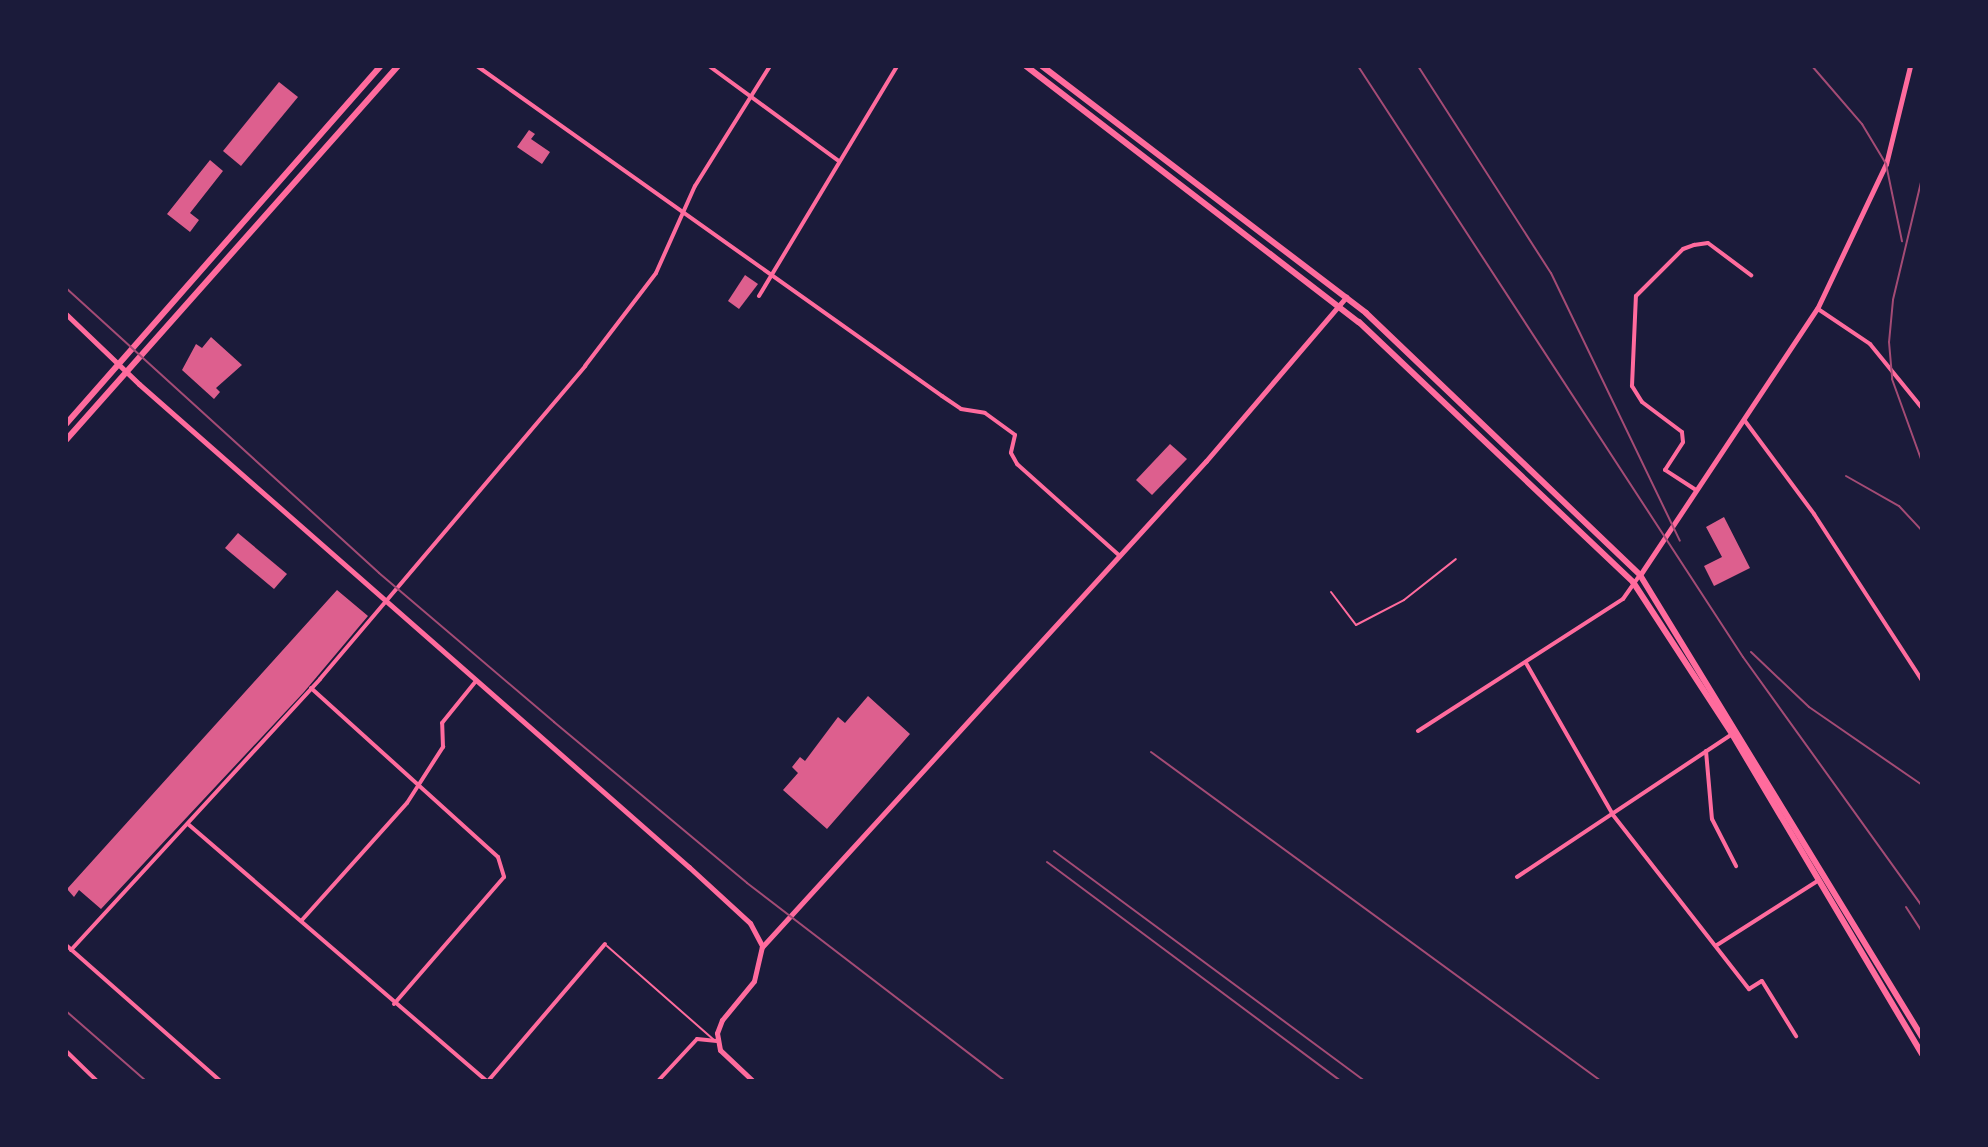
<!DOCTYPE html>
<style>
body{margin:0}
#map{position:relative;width:1988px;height:1147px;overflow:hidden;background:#1b1b3a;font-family:"Roboto Condensed",sans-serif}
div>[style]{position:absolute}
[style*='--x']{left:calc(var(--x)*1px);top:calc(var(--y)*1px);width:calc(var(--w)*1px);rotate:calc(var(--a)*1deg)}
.building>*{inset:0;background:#dd5f8e}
.service>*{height:2px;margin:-1px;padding:0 1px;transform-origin:1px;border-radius:1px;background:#ff6b9d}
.minor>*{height:4px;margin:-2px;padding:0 2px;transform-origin:2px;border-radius:2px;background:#ff6b9d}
.tertiary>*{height:5px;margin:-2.5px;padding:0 2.5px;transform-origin:2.5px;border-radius:2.5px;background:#ff6b9d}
.primary>*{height:6px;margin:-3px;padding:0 3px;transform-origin:3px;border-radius:3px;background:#ff6b9d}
.trunk>*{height:6px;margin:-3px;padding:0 3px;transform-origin:3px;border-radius:3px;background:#ff6b9d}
.rail>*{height:2px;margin:-1px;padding:0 1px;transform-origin:1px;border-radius:1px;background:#a44b75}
span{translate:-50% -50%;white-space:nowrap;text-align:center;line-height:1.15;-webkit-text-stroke:6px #1b1b3a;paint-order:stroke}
.frame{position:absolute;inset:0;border:68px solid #1b1b3a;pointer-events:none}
</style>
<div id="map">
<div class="building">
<div style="clip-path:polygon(279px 82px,298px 97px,241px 166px,223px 151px)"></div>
<div style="clip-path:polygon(529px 130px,535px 134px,531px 139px,550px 152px,542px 164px,517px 147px)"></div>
<div style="clip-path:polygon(210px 160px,223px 171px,190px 213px,199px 220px,190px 232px,167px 214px)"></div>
<div style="clip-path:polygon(745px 275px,758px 284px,739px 309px,728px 301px)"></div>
<div style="clip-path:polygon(211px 337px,242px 365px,216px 388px,220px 392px,214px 399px,182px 370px,196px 344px,202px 348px)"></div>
<div style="clip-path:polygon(1170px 444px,1187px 459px,1152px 495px,1136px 480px)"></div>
<div style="clip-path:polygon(1724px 517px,1750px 568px,1714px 586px,1704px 566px,1722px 557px,1706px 527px)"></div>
<div style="clip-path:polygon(238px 533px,287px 574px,274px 589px,225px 548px)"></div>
<div style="clip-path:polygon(337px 590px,368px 616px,304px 692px,101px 909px,79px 890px,74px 897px,67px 889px)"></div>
<div style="clip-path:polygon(868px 696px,910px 734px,827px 829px,783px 790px,798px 773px,792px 767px,800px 757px,805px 761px,838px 717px,845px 723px)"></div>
</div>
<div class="service">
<div style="--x:1331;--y:592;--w:41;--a:52.9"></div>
<div style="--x:1356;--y:625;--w:54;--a:-27.5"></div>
<div style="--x:1404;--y:600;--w:66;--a:-38.3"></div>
<div style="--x:607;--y:946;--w:141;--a:41.3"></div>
</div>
<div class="minor">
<div style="--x:477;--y:66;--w:570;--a:35.36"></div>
<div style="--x:942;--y:396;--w:23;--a:34"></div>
<div style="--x:961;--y:409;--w:24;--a:9"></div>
<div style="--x:985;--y:413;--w:37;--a:36"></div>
<div style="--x:1015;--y:435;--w:18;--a:103"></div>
<div style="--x:1011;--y:453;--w:13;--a:61"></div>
<div style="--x:1017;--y:464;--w:138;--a:41.8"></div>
<div style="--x:709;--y:66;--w:161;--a:36.2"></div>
<div style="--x:759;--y:296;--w:268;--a:-59"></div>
<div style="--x:1818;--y:309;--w:63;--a:33.9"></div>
<div style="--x:1870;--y:344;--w:82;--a:50.9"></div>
<div style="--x:1745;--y:421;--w:116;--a:53.4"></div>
<div style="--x:1814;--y:514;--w:198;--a:57"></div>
<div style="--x:1696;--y:490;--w:37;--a:-147"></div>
<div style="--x:1665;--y:470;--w:33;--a:-57"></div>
<div style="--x:1683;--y:442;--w:10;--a:-96"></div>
<div style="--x:1682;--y:432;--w:50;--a:-143.1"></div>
<div style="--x:1642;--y:402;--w:19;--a:-122"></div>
<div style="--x:1632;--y:386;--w:90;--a:-87.5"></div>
<div style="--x:1636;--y:296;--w:66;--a:-45"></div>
<div style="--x:1683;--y:249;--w:12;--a:-20"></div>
<div style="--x:1694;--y:245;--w:14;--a:-8"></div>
<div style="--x:1708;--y:243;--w:54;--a:36.7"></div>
<div style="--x:1526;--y:663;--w:175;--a:60.2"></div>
<div style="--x:1613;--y:815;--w:221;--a:52"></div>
<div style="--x:1749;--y:989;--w:15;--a:-32"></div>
<div style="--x:1762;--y:981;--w:65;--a:58.3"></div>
<div style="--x:311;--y:688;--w:252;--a:42.1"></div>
<div style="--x:498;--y:857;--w:21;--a:73"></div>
<div style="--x:504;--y:877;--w:168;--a:130.9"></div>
<div style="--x:1418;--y:731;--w:244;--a:-32.8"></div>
<div style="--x:1623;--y:599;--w:29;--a:-55"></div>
<div style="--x:1706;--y:751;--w:68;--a:85"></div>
<div style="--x:1712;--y:819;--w:53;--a:62.9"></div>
<div style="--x:188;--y:824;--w:394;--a:40.7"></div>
<div style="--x:1517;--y:877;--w:258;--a:-33.6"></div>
<div style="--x:302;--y:920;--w:157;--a:-48.1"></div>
<div style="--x:407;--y:803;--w:67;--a:-57.3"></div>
<div style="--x:443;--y:747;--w:24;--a:-92"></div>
<div style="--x:442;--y:723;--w:54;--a:-51"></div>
<div style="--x:66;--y:945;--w:205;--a:41.4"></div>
<div style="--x:1717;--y:945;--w:121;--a:-32.5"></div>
<div style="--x:71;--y:950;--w:368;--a:-47.4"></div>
<div style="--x:320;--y:679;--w:410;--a:-49.7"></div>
<div style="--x:585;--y:366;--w:117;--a:-52.6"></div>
<div style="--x:656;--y:273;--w:95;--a:-65.9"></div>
<div style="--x:695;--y:186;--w:142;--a:-58"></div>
<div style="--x:66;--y:1051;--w:43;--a:44.1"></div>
<div style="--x:488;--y:1081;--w:180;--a:-49.5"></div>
<div style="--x:658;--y:1081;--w:57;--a:-47.1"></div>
<div style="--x:697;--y:1039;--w:20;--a:6"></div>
</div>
<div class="tertiary">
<div style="--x:66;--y:314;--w:101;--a:43.8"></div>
<div style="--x:139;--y:384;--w:732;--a:41.29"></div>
<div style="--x:689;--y:867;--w:83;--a:42.6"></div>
<div style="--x:750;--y:923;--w:26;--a:62"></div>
<div style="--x:1640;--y:575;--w:320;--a:-56.4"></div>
<div style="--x:1817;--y:309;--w:161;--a:-64.6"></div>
<div style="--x:1886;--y:164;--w:101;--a:-76.2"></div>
<div style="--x:753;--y:1081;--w:45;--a:-136.8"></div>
<div style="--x:720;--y:1050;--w:17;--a:-100"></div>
<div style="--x:717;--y:1033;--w:14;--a:-69"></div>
<div style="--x:722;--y:1020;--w:50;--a:-50.6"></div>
<div style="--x:754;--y:981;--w:35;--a:-77"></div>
<div style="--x:762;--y:947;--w:658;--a:-47.59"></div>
<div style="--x:1206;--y:461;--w:216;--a:-49.5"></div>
</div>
<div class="primary">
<div style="--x:1026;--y:66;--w:420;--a:37.6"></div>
<div style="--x:1359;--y:322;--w:378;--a:43.5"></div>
<div style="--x:1633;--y:582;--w:181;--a:56.9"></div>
<div style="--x:1732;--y:734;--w:372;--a:59.3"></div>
<div style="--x:1042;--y:66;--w:407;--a:37.3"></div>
<div style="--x:1366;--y:313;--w:379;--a:43.7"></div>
<div style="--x:1640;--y:575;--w:541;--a:58.6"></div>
</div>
<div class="trunk">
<div style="--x:66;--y:424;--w:477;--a:-48.7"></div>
<div style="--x:66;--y:440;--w:500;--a:-48.4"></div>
</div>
<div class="rail">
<div style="--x:1358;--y:66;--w:705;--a:56.92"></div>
<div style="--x:1743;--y:657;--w:307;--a:54.3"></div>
<div style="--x:1418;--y:66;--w:246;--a:57.3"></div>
<div style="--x:1551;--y:273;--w:297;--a:64.3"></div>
<div style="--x:1812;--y:66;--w:77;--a:49.2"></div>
<div style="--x:1862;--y:124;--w:47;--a:59"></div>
<div style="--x:1886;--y:164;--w:79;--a:78.3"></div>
<div style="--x:1922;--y:178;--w:125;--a:103.4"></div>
<div style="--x:1893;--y:300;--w:42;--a:95.4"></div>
<div style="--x:1889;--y:342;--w:37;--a:85"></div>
<div style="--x:1892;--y:379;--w:88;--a:70.1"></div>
<div style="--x:66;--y:288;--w:423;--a:42.3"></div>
<div style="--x:379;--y:573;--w:230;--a:40.4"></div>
<div style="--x:554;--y:722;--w:251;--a:39.8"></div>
<div style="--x:747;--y:883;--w:325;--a:37.5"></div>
<div style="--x:1846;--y:476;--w:61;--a:29.5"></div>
<div style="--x:1899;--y:506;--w:34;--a:47"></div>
<div style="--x:1751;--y:652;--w:80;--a:43.5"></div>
<div style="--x:1809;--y:707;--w:137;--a:34.6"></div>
<div style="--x:1151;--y:752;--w:557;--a:36.17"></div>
<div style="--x:1054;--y:851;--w:387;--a:36.5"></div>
<div style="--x:1047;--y:862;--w:367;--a:36.7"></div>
<div style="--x:1906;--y:907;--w:30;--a:57"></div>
<div style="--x:66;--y:1011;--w:106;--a:41.2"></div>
</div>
<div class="frame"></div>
</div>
